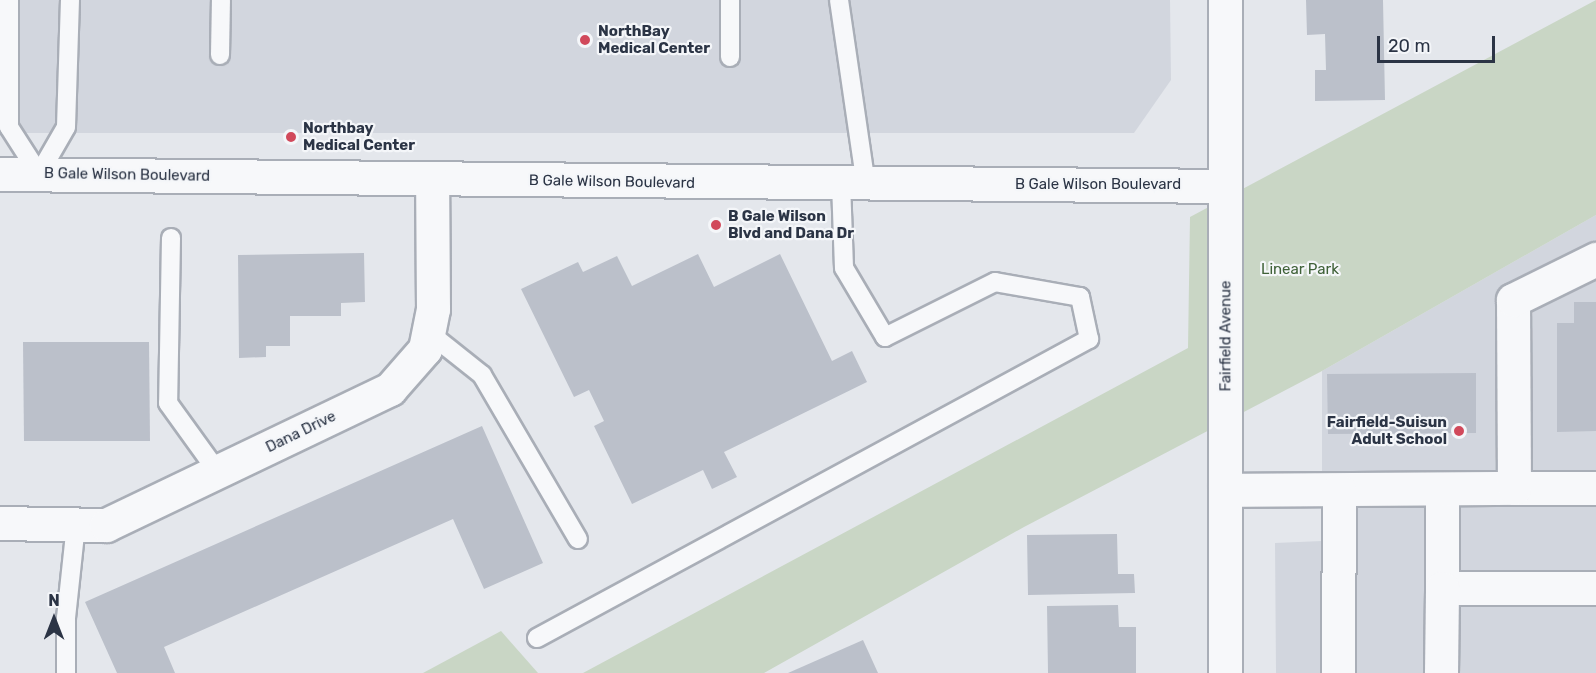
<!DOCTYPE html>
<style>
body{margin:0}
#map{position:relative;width:1596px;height:673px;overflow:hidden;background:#e4e7ec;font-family:Rubik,sans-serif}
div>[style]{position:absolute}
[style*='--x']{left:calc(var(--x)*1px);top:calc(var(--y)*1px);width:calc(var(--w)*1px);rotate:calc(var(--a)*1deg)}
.built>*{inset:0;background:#d2d6de}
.green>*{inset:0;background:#c9d6c5}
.building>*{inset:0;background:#bbc0ca}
.roads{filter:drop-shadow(2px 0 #a9aeb7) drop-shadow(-2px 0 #a9aeb7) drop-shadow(0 2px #a9aeb7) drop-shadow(0 -2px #a9aeb7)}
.service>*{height:18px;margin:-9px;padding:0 9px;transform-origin:9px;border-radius:9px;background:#f7f8fa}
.minor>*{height:33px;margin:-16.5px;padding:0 16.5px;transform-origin:16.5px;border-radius:16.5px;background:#f7f8fa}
.dots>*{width:16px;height:16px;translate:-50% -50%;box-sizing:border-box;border:3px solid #f4f6f9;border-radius:50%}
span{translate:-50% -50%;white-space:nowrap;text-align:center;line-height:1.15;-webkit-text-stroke:4.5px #f4f6f9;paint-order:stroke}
.poi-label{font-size:15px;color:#2b3445;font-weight:700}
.left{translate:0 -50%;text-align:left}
.right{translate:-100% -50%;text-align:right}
.street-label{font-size:15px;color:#2b3445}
.park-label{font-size:15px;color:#3f6138}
.north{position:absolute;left:24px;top:589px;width:60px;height:60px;-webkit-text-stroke:4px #f4f6f9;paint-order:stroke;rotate:0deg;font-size:16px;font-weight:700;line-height:24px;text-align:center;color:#2b3445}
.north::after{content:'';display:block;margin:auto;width:21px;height:27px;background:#2b3445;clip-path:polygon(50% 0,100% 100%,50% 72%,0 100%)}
.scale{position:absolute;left:1377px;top:36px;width:118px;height:27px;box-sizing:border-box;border:3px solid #2b3445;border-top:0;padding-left:8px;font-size:18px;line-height:21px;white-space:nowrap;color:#2b3445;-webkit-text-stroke:4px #f4f6f9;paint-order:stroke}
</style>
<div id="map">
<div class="built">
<div style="clip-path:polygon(0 0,1170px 0,1171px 80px,1134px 133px,0 133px)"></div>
<div style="clip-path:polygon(1596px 215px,1596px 673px,1276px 673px,1275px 543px,1322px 541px,1322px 371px)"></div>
</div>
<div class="green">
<div style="clip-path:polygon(1596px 0,1596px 215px,1322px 371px,1024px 527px,764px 673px,583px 673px,1188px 348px,1190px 217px)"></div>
<div style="clip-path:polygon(501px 631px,538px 673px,423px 673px)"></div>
</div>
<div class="building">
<div style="clip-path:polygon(1306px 0,1383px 0,1385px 100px,1315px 101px,1315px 70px,1326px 70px,1325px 34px,1307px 35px)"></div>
<div style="clip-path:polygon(364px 253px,365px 302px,341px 303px,341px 316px,290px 316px,290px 346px,266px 346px,266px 357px,239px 358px,238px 255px)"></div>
<div style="clip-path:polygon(698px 254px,714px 287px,780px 254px,832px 361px,852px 351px,867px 382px,724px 452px,737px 477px,712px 489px,703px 470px,632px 504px,594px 426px,604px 421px,589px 390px,574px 397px,521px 289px,578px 262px,583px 272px,617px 256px,632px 286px)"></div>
<div style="clip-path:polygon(1574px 302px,1596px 302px,1596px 431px,1557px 432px,1557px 323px,1574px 323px)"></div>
<div style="clip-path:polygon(23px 342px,149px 342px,150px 441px,24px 441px)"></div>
<div style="clip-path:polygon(1476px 373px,1476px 433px,1328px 434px,1327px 374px)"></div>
<div style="clip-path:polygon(482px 426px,543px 563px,484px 589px,453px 519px,164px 647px,175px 673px,117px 673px,85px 602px)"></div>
<div style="clip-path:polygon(1117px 534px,1118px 574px,1134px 574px,1135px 593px,1028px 595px,1027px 535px)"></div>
<div style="clip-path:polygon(1118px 605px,1119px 627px,1136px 627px,1136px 673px,1048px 673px,1047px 606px)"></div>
<div style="clip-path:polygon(863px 640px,878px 673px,788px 673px)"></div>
</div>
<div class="roads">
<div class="service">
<div style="--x:9;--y:0;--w:127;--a:90"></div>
<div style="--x:9;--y:127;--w:56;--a:57.4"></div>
<div style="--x:39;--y:174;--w:54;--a:-60.1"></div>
<div style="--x:66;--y:127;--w:127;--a:-88.2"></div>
<div style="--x:839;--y:0;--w:186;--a:81.7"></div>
<div style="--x:220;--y:55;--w:55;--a:-89"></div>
<div style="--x:730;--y:57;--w:57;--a:-90"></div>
<div style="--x:171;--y:238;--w:165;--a:91"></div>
<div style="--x:168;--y:403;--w:84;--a:54.2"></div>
<div style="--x:428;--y:332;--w:69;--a:38.5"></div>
<div style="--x:482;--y:375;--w:190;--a:59.7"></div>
<div style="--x:537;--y:638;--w:628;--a:-28.44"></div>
<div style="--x:1089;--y:339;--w:43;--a:-102.1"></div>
<div style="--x:1080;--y:297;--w:86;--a:-170"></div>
<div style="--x:995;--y:282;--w:123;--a:153.4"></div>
<div style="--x:885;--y:337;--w:80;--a:-120.7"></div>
<div style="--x:844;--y:268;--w:84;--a:-92"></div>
<div style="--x:66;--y:673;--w:55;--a:-90"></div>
<div style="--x:66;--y:618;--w:94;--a:-83.9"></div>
</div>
<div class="minor">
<div style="--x:0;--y:174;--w:1225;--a:0.56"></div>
<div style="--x:1514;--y:488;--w:82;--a:0"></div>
<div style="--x:1442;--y:489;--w:99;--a:90"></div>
<div style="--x:1442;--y:588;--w:154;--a:0"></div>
<div style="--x:1225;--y:490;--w:289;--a:-0.4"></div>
<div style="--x:1514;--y:488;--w:188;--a:-90.3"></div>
<div style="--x:1513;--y:300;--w:93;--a:-26.3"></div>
<div style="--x:0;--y:523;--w:106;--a:1.1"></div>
<div style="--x:106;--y:525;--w:315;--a:-25.6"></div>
<div style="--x:390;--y:389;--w:53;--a:-48.8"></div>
<div style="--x:425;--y:349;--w:41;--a:-78.7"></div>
<div style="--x:433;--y:309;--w:129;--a:-90.4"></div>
<div style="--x:1225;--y:673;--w:673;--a:-90"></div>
<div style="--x:1338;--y:673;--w:183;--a:-89.7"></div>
<div style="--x:1441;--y:673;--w:85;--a:-89.3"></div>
</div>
</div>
<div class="dots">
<div style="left:585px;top:40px;background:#d1495b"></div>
<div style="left:291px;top:137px;background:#d1495b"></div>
<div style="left:716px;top:225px;background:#d1495b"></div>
<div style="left:1459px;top:431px;background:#d1495b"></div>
</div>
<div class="poi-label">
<span class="left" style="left:598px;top:40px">NorthBay<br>Medical Center</span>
<span class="left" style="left:303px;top:137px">Northbay<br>Medical Center</span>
<span class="left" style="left:728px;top:225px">B Gale Wilson<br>Blvd and Dana Dr</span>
<span class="right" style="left:1447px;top:431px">Fairfield-Suisun<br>Adult School</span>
</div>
<div class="street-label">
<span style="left:127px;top:175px;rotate:1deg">B Gale Wilson Boulevard</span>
<span style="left:612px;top:182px;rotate:1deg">B Gale Wilson Boulevard</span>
<span style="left:1098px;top:185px">B Gale Wilson Boulevard</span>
<span style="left:1226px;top:336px;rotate:-90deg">Fairfield Avenue</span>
<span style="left:301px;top:432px;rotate:-26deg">Dana Drive</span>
</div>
<div class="park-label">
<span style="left:1300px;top:270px">Linear Park</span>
</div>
<div class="north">N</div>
<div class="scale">20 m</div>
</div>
